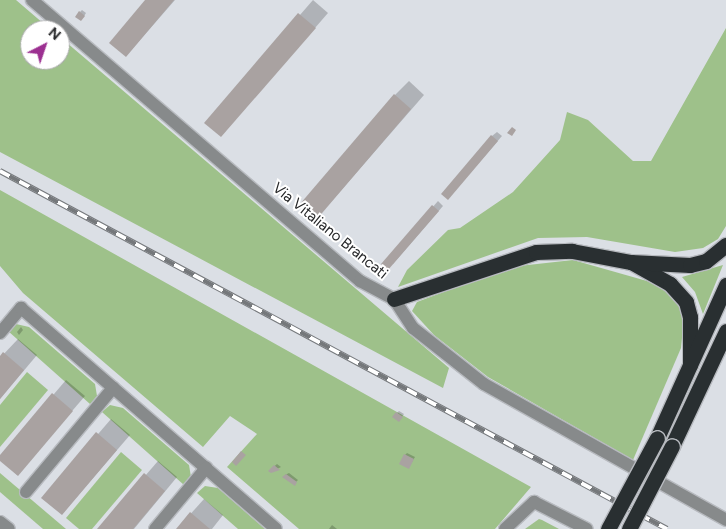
<!DOCTYPE html>
<style>
body{margin:0}
#map{position:relative;width:726px;height:529px;overflow:hidden;background:#dbdfe5;font-family:Figtree,sans-serif}
div>[style]{position:absolute}
[style*='--x']{left:calc(var(--x)*1px);top:calc(var(--y)*1px);width:calc(var(--w)*1px);rotate:calc(var(--a)*1deg)}
.green>*{inset:0;background:#9ec18a}
.shadow>*{inset:0;background:#0003}
.building>*{inset:0;background:#a9a2a1}
.roads{filter:drop-shadow(1px 0 #b7babf) drop-shadow(-1px 0 #b7babf) drop-shadow(0 1px #b7babf) drop-shadow(0 -1px #b7babf)}
.minor>*{height:12px;margin:-6px;padding:0 6px;transform-origin:6px;border-radius:6px;background:#878a8b}
.highway>*{height:15px;margin:-7.5px;padding:0 7.5px;transform-origin:7.5px;border-radius:7.5px;background:#292f31}
.rail>*{height:5.5px;margin-top:-2.75px;transform-origin:0;background:repeating-linear-gradient(90deg,#fff 0 11px,#75787b 0 22px);box-sizing:border-box;border-block:1px solid #75787b}
.bridges{filter:drop-shadow(1px 0 #b7babf) drop-shadow(-1px 0 #b7babf) drop-shadow(0 1px #b7babf) drop-shadow(0 -1px #b7babf)}
.highway-bridge>*{height:15px;margin:-7.5px;padding:0 7.5px;transform-origin:7.5px;border-radius:7.5px;background:#292f31}
span{translate:-50% -50%;white-space:nowrap;text-align:center;line-height:1.15;-webkit-text-stroke:4px #fff;paint-order:stroke}
.street-label{font-size:15px;color:#252628}
.north{position:absolute;left:20px;top:20px;width:50px;height:50px;box-sizing:border-box;background:#fff;border:1px solid #a8a8a9;border-radius:50%;rotate:41deg;font-size:14px;font-weight:700;line-height:20px;text-align:center;color:#252628}
.north::after{content:'';display:block;margin:auto;width:18px;height:22px;background:#9c3091;clip-path:polygon(50% 0,100% 100%,50% 72%,0 100%)}
</style>
<div id="map">
<div class="green">
<div style="clip-path:polygon(0 0,16px 0,51px 30px,30px 30px,30px 60px,60px 60px,60px 37px,449px 368px,443px 388px,0 152px)"></div>
<div style="clip-path:polygon(726px 28px,726px 226px,718px 239px,703px 248px,675px 252px,587px 237px,538px 238px,398px 287px,407px 270px,448px 230px,460px 228px,513px 192px,560px 140px,567px 112px,588px 120px,633px 161px,651px 161px)"></div>
<div style="clip-path:polygon(0 190px,531px 487px,495px 529px,299px 529px,227px 467px,257px 434px,230px 416px,203px 447px,23px 293px,0 266px)"></div>
<div style="clip-path:polygon(573px 260px,661px 285px,675px 298px,684px 318px,681px 348px,633px 460px,488px 377px,434px 335px,412px 311px,417px 302px,510px 267px)"></div>
<div style="clip-path:polygon(723px 265px,703px 314px,695px 292px,682px 277px)"></div>
<div style="clip-path:polygon(16px 324px,29px 327px,95px 384px,97px 396px,90px 404px,8px 331px)"></div>
<div style="clip-path:polygon(27px 372px,48px 390px,0 447px,0 405px)"></div>
<div style="clip-path:polygon(110px 405px,123px 408px,189px 465px,191px 477px,184px 485px,102px 412px)"></div>
<div style="clip-path:polygon(121px 452px,142px 470px,92px 529px,79px 529px,66px 518px)"></div>
<div style="clip-path:polygon(0 473px,66px 529px,43px 529px,0 492px)"></div>
<div style="clip-path:polygon(205px 486px,218px 488px,265px 529px,238px 529px,197px 493px)"></div>
<div style="clip-path:polygon(539px 519px,542px 520px,559px 529px,525px 529px)"></div>
</div>
<div class="shadow">
<div style="clip-path:polygon(147px 0,175px 0,126px 56px)"></div>
<div style="clip-path:polygon(313px 0,328px 13px,221px 136px,206px 123px)"></div>
<div style="clip-path:polygon(82px 10px,86px 13px,83px 18px,80px 12px)"></div>
<div style="clip-path:polygon(409px 81px,424px 95px,330px 203px,395px 95px)"></div>
<div style="clip-path:polygon(497px 132px,502px 136px,452px 194px,492px 136px)"></div>
<div style="clip-path:polygon(438px 201px,443px 206px,393px 264px,383px 264px)"></div>
<div style="clip-path:polygon(21px 327px,23px 330px,19px 335px,17px 332px)"></div>
<div style="clip-path:polygon(18px 339px,37px 355px,0 399px,0 358px)"></div>
<div style="clip-path:polygon(66px 380px,85px 396px,17px 475px,0 457px)"></div>
<div style="clip-path:polygon(399px 411px,404px 414px,401px 418px,397px 413px)"></div>
<div style="clip-path:polygon(111px 419px,130px 435px,62px 514px,43px 498px)"></div>
<div style="clip-path:polygon(407px 453px,415px 457px,409px 467px,405px 455px)"></div>
<div style="clip-path:polygon(158px 461px,177px 477px,134px 529px,99px 529px)"></div>
<div style="clip-path:polygon(277px 464px,281px 467px,271px 472px,269px 471px)"></div>
<div style="clip-path:polygon(289px 473px,298px 480px,294px 484px,285px 475px)"></div>
<div style="clip-path:polygon(204px 499px,223px 515px,212px 529px,177px 529px)"></div>
<div style="clip-path:polygon(332px 525px,337px 529px,329px 529px)"></div>
</div>
<div class="building">
<div style="clip-path:polygon(145px 0,174px 0,126px 57px,109px 43px)"></div>
<div style="clip-path:polygon(79px 11px,85px 16px,81px 21px,75px 17px)"></div>
<div style="clip-path:polygon(298px 13px,316px 28px,221px 137px,204px 123px)"></div>
<div style="clip-path:polygon(394px 94px,411px 109px,317px 219px,300px 204px)"></div>
<div style="clip-path:polygon(512px 127px,516px 130px,512px 136px,507px 133px)"></div>
<div style="clip-path:polygon(491px 135px,498px 141px,448px 200px,441px 194px)"></div>
<div style="clip-path:polygon(432px 205px,439px 211px,388px 270px,381px 264px)"></div>
<div style="clip-path:polygon(3px 352px,24px 370px,0 399px,0 356px)"></div>
<div style="clip-path:polygon(52px 393px,73px 411px,18px 476px,0 461px,0 455px)"></div>
<div style="clip-path:polygon(396px 412px,403px 417px,399px 422px,392px 417px)"></div>
<div style="clip-path:polygon(96px 432px,117px 450px,62px 515px,41px 498px)"></div>
<div style="clip-path:polygon(241px 451px,246px 455px,236px 466px,232px 462px)"></div>
<div style="clip-path:polygon(404px 454px,414px 459px,409px 469px,399px 464px)"></div>
<div style="clip-path:polygon(274px 465px,280px 470px,271px 473px,268px 471px)"></div>
<div style="clip-path:polygon(144px 473px,165px 491px,133px 529px,97px 529px)"></div>
<div style="clip-path:polygon(286px 474px,297px 482px,295px 486px,282px 477px)"></div>
<div style="clip-path:polygon(190px 512px,210px 529px,176px 529px)"></div>
</div>
<div class="roads">
<div class="minor">
<div style="--x:32;--y:0;--w:432;--a:40.6"></div>
<div style="--x:360;--y:281;--w:38;--a:28"></div>
<div style="--x:394;--y:299;--w:35;--a:57"></div>
<div style="--x:413;--y:328;--w:90;--a:38.3"></div>
<div style="--x:484;--y:384;--w:278;--a:29.3"></div>
<div style="--x:0;--y:333;--w:33;--a:-50"></div>
<div style="--x:21;--y:308;--w:337;--a:40.9"></div>
<div style="--x:26;--y:492;--w:136;--a:-50.1"></div>
<div style="--x:0;--y:522;--w:11;--a:38"></div>
<div style="--x:155;--y:529;--w:80;--a:-50.1"></div>
<div style="--x:505;--y:529;--w:40;--a:-43"></div>
<div style="--x:534;--y:502;--w:59;--a:27"></div>
</div>
<div class="highway">
<div style="--x:631;--y:262;--w:45;--a:29.4"></div>
<div style="--x:670;--y:284;--w:24;--a:48"></div>
<div style="--x:686;--y:302;--w:16;--a:75"></div>
<div style="--x:690;--y:317;--w:48;--a:90"></div>
<div style="--x:394;--y:299;--w:150;--a:-18.3"></div>
<div style="--x:536;--y:252;--w:36;--a:-2"></div>
<div style="--x:572;--y:251;--w:60;--a:10.6"></div>
<div style="--x:631;--y:262;--w:59;--a:2.9"></div>
<div style="--x:690;--y:265;--w:16;--a:-14"></div>
<div style="--x:706;--y:261;--w:26;--a:-39"></div>
<div style="--x:657;--y:438;--w:168;--a:-65.7"></div>
<div style="--x:672;--y:446;--w:127;--a:-64.8"></div>
</div>
</div>
<div class="rail">
<div style="--x:0;--y:171;--w:757;--a:28.22"></div>
</div>
<div class="bridges">
<div class="highway-bridge">
<div style="--x:608;--y:529;--w:103;--a:-61.7"></div>
<div style="--x:629;--y:529;--w:93;--a:-62.6"></div>
</div>
</div>
<div class="street-label">
<span style="left:330px;top:231px;rotate:39deg">Via Vitaliano Brancati</span>
</div>
<div class="north">N</div>
</div>
